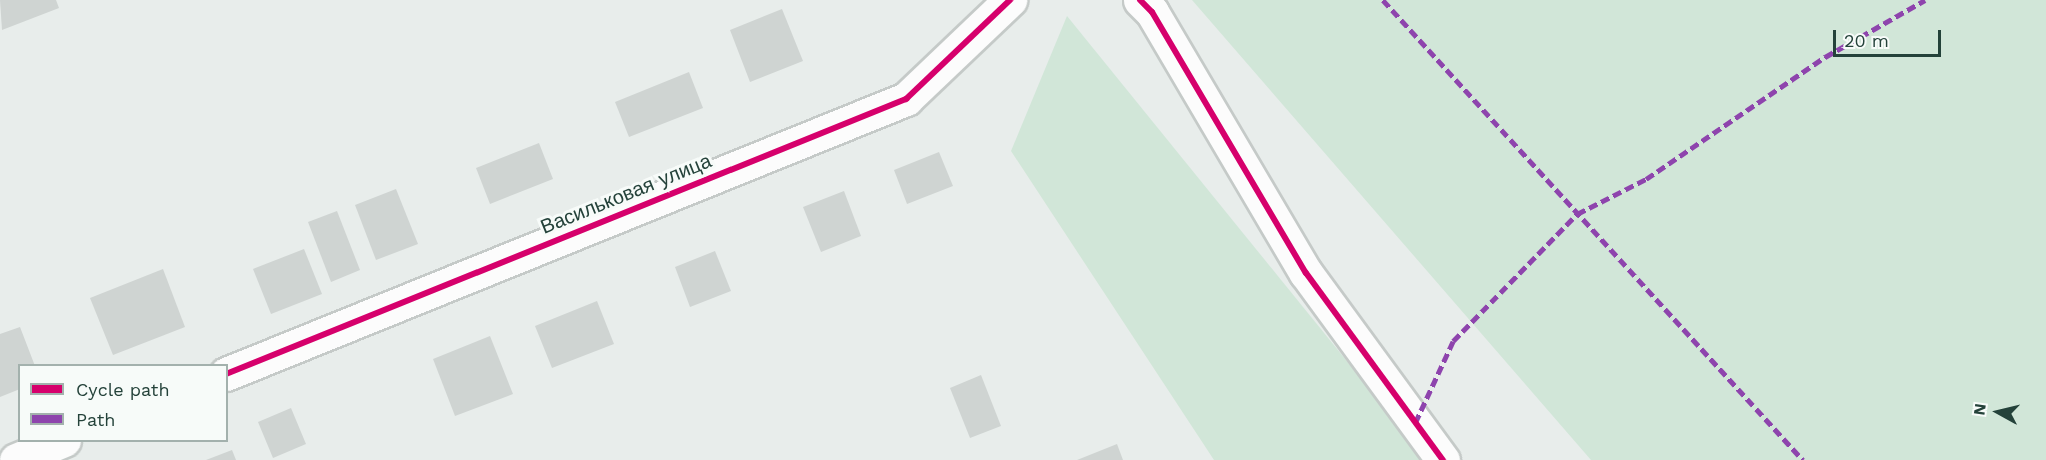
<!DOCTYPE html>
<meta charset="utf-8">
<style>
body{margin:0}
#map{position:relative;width:2046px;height:460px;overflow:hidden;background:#e8edeb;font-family:"Work Sans",sans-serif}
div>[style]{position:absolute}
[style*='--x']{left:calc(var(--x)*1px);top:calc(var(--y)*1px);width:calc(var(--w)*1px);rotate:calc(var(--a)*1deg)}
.green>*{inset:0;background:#d1e6d8}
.building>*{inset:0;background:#cfd4d2}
.roads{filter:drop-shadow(2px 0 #c5cac8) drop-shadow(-2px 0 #c5cac8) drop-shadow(0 2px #c5cac8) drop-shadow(0 -2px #c5cac8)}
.street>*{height:33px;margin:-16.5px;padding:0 16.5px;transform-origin:16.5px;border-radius:16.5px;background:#fcfcfc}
.quiet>*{height:4.5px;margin-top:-2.25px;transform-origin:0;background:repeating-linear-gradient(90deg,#8e44ad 0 9px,transparent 0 13.5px)}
.cycleway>*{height:6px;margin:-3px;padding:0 3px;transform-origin:3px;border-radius:3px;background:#d6006c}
span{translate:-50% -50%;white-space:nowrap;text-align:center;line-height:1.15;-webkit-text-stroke:6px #f7fbf9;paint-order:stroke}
.street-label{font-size:20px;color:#24423a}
.legend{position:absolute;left:18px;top:364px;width:210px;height:78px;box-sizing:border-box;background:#f7fbf9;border:2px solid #a3b1ad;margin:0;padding:8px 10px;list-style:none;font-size:18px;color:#24423a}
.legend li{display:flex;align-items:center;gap:12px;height:30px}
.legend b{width:30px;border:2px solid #a3b1ad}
.north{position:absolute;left:1968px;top:382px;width:60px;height:60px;-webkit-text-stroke:4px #f7fbf9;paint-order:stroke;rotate:278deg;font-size:16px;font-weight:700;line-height:24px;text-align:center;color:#24423a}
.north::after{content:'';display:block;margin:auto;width:21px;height:27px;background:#24423a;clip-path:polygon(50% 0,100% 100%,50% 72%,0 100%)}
.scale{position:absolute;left:1833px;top:30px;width:108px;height:27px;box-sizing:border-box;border:3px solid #24423a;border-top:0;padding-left:8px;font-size:18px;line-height:21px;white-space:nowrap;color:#24423a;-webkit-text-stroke:4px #f7fbf9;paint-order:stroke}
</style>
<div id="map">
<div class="green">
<div style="clip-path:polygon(1192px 0,2046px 0,2046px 460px,1591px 460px)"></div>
<div style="clip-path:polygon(1067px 16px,1427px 460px,1214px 460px,1011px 151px)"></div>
</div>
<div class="building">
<div style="clip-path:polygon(0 0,56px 0,59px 8px,2px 30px)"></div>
<div style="clip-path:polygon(782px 9px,803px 61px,750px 82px,730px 30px)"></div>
<div style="clip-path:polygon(689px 72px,703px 108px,629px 137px,615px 102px)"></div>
<div style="clip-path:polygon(539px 143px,553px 179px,490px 204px,476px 168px)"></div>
<div style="clip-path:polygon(939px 152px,953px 186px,907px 204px,894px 170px)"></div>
<div style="clip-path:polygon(396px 189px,418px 244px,376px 260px,355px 205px)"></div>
<div style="clip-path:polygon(844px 191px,861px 236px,821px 252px,803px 207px)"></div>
<div style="clip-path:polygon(337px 211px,360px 270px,331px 282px,308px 222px)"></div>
<div style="clip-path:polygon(304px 249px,322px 294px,271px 314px,253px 269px)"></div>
<div style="clip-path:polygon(715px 251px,731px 291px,690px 307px,675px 267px)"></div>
<div style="clip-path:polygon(163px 269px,185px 327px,113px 355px,90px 298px)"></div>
<div style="clip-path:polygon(597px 301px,614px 344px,552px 368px,535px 326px)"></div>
<div style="clip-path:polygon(20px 327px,35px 366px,20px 366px,20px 389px,0 397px,0 334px)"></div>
<div style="clip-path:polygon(490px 336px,513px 394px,455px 416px,433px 359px)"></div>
<div style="clip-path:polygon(981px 375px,1001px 426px,970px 438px,950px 388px)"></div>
<div style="clip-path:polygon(291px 408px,306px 444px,273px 458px,258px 422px)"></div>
<div style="clip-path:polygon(1117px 444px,1123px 460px,1077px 460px)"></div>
<div style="clip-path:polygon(232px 450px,236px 460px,206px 460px)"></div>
</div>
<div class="roads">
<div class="street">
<div style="--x:1140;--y:0;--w:17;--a:45"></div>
<div style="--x:1152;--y:12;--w:303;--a:59.5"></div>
<div style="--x:1306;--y:273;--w:232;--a:53.8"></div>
<div style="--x:226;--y:374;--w:734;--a:-22.02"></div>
<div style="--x:906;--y:99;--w:144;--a:-43.6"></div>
<div style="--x:16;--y:460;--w:52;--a:-22.6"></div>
</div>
</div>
<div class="quiet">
<div style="--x:1383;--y:0;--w:623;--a:47.6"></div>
<div style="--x:1415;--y:423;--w:90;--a:-65.1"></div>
<div style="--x:1453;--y:341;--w:177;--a:-45.7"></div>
<div style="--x:1577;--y:214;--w:77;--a:-26.9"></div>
<div style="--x:1646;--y:179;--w:217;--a:-34.3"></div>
<div style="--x:1825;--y:57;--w:115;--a:-29.7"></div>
</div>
<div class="cycleway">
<div style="--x:1140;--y:0;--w:17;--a:45"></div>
<div style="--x:1152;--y:12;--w:303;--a:59.5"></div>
<div style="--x:1306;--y:273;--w:232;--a:53.8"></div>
<div style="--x:226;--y:374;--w:734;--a:-22.02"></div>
<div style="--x:906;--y:99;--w:144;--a:-43.6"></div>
</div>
<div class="street-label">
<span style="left:626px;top:194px;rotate:-22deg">Васильковая улица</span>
</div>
<ul class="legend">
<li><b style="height:8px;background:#d6006c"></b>Cycle path</li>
<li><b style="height:8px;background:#8e44ad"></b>Path</li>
</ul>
<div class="north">N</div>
<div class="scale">20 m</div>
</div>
